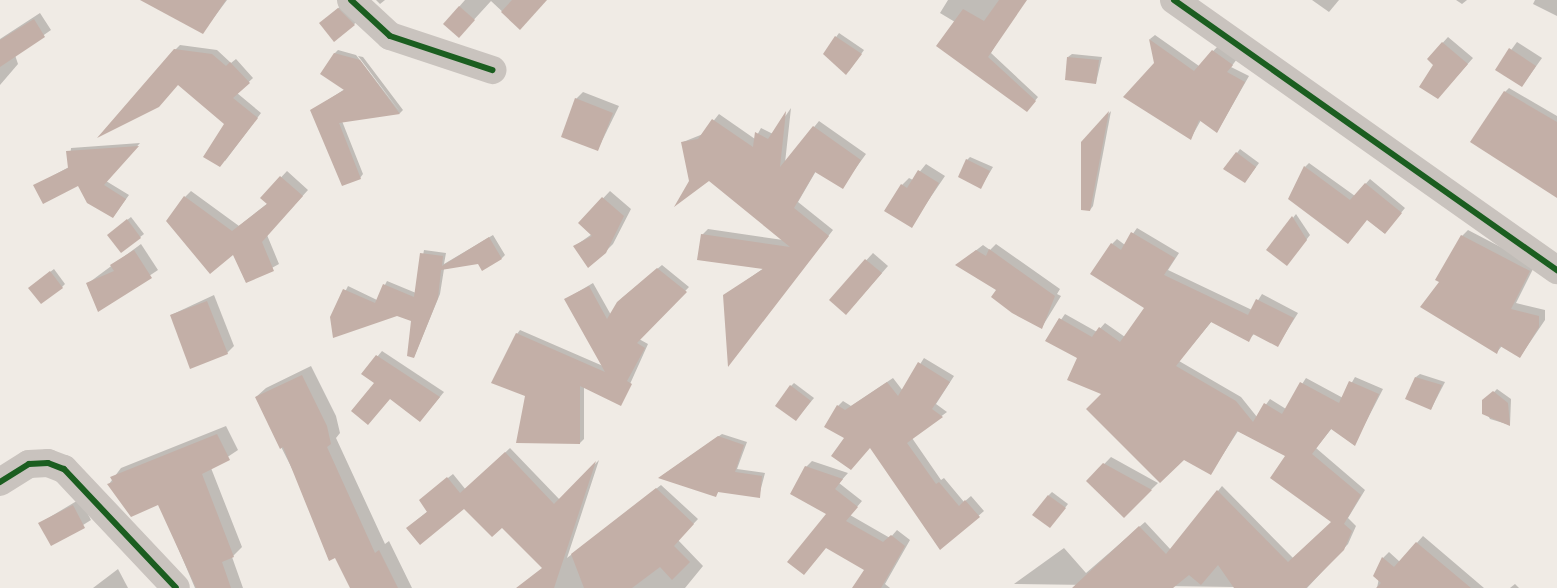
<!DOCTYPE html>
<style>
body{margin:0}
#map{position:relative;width:1557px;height:588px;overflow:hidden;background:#f0ebe5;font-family:Cabin,sans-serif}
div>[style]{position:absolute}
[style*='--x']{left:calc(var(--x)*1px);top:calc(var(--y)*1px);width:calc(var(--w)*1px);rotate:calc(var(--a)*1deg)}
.shadow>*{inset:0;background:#0003}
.building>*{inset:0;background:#c3afa7}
.minor>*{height:28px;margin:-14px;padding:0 14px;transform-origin:14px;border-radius:14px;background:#c9c3be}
.cycleway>*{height:6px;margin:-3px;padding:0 3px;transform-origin:3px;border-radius:3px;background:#1b5e20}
span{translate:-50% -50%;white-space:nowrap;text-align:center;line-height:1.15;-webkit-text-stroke:4px #fbf5ee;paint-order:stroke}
</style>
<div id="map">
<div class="shadow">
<div style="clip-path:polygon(169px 0,227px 0,203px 32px)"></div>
<div style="clip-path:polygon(376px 0,385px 0,380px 4px)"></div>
<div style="clip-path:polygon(465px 0,546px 0,520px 28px,491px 1px,459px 36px,444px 24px)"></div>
<div style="clip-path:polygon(948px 0,1021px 0,991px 53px,1038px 97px,1030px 107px,955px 22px,940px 13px)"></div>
<div style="clip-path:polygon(1312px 0,1339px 0,1329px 12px)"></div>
<div style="clip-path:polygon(1456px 0,1467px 0,1462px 4px)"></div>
<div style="clip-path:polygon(1535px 0,1557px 0,1557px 16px,1533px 4px)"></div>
<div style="clip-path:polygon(342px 5px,358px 21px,334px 40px,324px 20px)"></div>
<div style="clip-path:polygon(40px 13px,51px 30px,15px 55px,18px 64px,0 85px,0 39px)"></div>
<div style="clip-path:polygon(839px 33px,864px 50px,849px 71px,824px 54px)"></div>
<div style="clip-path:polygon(1155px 35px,1199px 66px,1218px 46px,1237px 59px,1231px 67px,1249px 76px,1217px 132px,1201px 120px,1191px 138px,1155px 63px,1150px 39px)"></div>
<div style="clip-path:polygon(1448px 37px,1473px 58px,1443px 92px,1435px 65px,1428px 59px)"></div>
<div style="clip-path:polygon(1517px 42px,1542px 58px,1522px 86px,1497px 69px)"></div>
<div style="clip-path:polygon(180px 45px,217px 50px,231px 63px,236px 59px,253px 78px,237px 93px,261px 113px,225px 161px,226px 123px,175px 50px)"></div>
<div style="clip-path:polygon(338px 50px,356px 55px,400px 112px,358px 56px,363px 57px,403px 110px,400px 113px,342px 121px,363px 174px,360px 178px,314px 109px,345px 89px,334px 54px)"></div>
<div style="clip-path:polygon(1072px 54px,1102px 57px,1096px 83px,1068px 57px)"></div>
<div style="clip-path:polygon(1509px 88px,1557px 116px,1557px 197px,1505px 92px)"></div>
<div style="clip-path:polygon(583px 92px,619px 106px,598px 149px,576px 99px)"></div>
<div style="clip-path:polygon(791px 108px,785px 163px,819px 121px,866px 154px,842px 187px,816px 171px,798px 202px,833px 230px,729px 364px,724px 296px,764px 268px,702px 235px,708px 229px,783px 240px,709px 179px,690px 182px,683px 142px,703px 134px,719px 114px,755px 139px,761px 128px,773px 134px)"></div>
<div style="clip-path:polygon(1111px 111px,1093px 206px,1090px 210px,1082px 143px)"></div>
<div style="clip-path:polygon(140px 143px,106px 181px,129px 195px,113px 217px,78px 185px,34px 186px,69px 167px,71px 148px)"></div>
<div style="clip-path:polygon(1240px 149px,1259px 163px,1248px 178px,1225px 169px)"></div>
<div style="clip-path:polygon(970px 157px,993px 167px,981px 187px,967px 160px)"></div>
<div style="clip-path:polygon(1309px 163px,1355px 196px,1370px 179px,1405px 208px,1384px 233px,1305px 167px)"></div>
<div style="clip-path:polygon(926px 164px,945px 176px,911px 226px,902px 185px,909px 178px,913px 180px)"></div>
<div style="clip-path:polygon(287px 171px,308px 190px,267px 235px,279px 264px,246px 282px,233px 253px,185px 197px,191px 191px,239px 226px,268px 203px,262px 198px)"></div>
<div style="clip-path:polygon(610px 191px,631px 209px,613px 244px,605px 252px,575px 246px,592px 234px,580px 223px)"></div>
<div style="clip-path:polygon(1296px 214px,1310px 235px,1290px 261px,1268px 250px)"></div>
<div style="clip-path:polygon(131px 217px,144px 234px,121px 252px,112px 232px)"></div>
<div style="clip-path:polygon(1137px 228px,1179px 253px,1168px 270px,1252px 310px,1262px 294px,1298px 313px,1278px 345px,1255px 333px,1248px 340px,1212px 321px,1179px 361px,1241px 397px,1257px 417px,1270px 399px,1286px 409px,1306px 378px,1343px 398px,1355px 377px,1383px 389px,1354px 445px,1332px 428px,1316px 448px,1365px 490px,1348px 518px,1356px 526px,1348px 544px,1307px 588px,1014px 584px,1064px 548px,1086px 573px,1145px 522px,1171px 550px,1222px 486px,1294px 559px,1333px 522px,1287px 456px,1238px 431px,1211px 473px,1104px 393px,1078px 358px,1047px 340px,1065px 314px,1097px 332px,1105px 323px,1125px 337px,1146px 308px,1112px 244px,1117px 239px,1125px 245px)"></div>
<div style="clip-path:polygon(1468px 230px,1535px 265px,1516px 303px,1545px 310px,1545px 320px,1520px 357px,1502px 346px,1497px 352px,1462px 236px)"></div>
<div style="clip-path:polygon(493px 235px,505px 255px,502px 258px,444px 269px,440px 294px,414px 357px,412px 320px,397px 314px,332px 318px,348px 286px,377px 300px,387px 281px,416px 293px,424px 250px,446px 253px,444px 264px)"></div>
<div style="clip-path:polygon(141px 244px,158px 270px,98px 310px,87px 284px)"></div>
<div style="clip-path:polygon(996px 244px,1060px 289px,1057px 294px,1061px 296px,1042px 327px,998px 290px,957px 265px,983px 245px,990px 250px)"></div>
<div style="clip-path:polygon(873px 253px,888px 266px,853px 306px,830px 300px)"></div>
<div style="clip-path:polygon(662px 265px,689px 287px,639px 339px,648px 344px,621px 404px,584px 386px,584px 439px,580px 443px,526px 396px,517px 334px,520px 330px,603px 366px,566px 299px,593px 283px,611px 315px,622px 298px)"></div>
<div style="clip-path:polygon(54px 269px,65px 284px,62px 287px,33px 285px)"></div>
<div style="clip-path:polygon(214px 295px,234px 346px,227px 353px,171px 315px)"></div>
<div style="clip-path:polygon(382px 351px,444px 392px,424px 416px,363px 374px)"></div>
<div style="clip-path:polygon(924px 358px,954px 376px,936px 404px,947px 412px,912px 438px,941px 480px,944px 478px,964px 502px,971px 496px,984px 511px,941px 548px,871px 446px,845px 438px,838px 406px,843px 401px,851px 406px,893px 378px,903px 391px)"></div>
<div style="clip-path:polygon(311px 366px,336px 416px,340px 433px,336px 438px,385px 544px,389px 541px,412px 588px,352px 588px,256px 397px,266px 388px)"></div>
<div style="clip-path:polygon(1420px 374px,1445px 382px,1431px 409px,1416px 377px)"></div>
<div style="clip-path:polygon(794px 383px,814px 398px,799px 416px,791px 386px)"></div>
<div style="clip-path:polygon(1497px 389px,1511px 399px,1510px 425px,1490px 419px,1482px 405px)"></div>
<div style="clip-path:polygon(226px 426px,238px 450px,211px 468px,242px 547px,232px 557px,243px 588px,195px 588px,159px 503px,109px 484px,121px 468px)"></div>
<div style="clip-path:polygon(722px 434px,747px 442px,737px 469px,765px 473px,759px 496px,719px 491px,715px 496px,663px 475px)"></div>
<div style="clip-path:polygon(510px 448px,560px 500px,599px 460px,567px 558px,661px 485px,698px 519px,678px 540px,703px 566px,685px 588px,539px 588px,543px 568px,502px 526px,464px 507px,412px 524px,428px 511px,425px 496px,453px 474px,466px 490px)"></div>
<div style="clip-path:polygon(1111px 457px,1158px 483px,1124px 516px,1088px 481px)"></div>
<div style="clip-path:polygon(812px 461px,848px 473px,839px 483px,862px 501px,850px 515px,890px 538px,897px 530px,910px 540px,885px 584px,890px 588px,854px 588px,866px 570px,828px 513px,806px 467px)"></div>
<div style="clip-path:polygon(1052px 492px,1068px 504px,1053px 523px,1049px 495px)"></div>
<div style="clip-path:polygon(80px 499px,91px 520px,51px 545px,40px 523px)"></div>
<div style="clip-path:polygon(1423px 536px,1484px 588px,1377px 588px,1383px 558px,1389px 552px,1400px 562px)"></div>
<div style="clip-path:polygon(118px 569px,128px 588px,93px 588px)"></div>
<div style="clip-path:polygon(1515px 584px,1519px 588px,1510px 588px)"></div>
</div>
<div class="building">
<div style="clip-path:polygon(140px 0,226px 0,203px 34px)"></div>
<div style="clip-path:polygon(512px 0,547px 0,520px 30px,501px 12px)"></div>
<div style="clip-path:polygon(999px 0,1027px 0,988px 57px,1036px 101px,1027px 112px,936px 46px,963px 9px,984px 21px)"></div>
<div style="clip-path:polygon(459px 6px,475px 20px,459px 38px,443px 24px)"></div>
<div style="clip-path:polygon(338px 8px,355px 25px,334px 42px,319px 23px)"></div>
<div style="clip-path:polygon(34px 19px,45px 37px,0 67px,0 40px)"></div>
<div style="clip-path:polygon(835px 36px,862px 54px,846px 75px,823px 54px)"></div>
<div style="clip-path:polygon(1149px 39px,1194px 71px,1212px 50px,1233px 65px,1227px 72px,1245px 82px,1217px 133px,1199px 120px,1191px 140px,1123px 97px,1154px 63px)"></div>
<div style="clip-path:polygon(1442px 42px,1468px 64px,1438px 99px,1419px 87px,1433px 65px,1427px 59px)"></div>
<div style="clip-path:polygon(1509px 48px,1536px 66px,1522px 87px,1495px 70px)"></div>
<div style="clip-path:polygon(174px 49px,212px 54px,226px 66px,230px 62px,250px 83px,233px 98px,258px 118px,220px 167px,203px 157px,224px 124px,178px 85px,159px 107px,97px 138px)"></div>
<div style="clip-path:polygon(334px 53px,360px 60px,400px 114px,339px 123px,361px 179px,342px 186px,310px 110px,344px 90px,320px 74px)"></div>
<div style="clip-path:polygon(1067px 57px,1099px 60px,1096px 84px,1065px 80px)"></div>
<div style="clip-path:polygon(1504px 91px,1557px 122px,1557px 198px,1470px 142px)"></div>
<div style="clip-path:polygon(575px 98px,613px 113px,598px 151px,561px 137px)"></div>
<div style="clip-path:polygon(786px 111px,780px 167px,813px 126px,861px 160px,843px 189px,815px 172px,794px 208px,829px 236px,728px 367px,723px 295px,763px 269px,697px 260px,701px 234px,790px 247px,709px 181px,674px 207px,689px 181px,681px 142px,698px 139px,712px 119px,753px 147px,755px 132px,768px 139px)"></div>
<div style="clip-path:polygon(1109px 111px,1090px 211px,1081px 210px,1081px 142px)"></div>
<div style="clip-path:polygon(139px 146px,104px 185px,126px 199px,113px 218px,87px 203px,78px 186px,43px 204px,33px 185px,68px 168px,66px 151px)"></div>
<div style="clip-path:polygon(1236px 152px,1256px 167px,1245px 183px,1223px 169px)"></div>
<div style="clip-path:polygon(966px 159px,990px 171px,981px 189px,958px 177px)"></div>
<div style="clip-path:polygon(1304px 166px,1350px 200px,1365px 183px,1402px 213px,1385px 234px,1367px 220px,1348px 244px,1288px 199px)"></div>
<div style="clip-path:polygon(918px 170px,939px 183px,912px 228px,884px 211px,901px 184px,907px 188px)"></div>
<div style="clip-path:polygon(280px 176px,303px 196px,262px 242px,274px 271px,246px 283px,233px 255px,210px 274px,166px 221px,184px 196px,232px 231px,267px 204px,260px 198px)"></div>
<div style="clip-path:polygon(602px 197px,624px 216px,606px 253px,588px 268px,573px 246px,592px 236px,578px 223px)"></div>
<div style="clip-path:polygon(1292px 216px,1307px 240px,1287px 266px,1266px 250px)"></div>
<div style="clip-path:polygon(127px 219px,141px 238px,121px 253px,107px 235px)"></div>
<div style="clip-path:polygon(1131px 232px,1175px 258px,1164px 275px,1248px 315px,1256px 299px,1294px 318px,1278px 347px,1253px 334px,1249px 342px,1211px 322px,1176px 366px,1236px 401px,1253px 422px,1264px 403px,1282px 414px,1300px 382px,1339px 403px,1349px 381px,1379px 394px,1355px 446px,1331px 429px,1312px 454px,1361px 495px,1344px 524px,1352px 531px,1344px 550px,1306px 588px,1234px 588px,1218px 565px,1201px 585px,1189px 575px,1173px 588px,1072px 588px,1139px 526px,1166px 554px,1217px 490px,1288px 562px,1331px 522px,1270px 478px,1285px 456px,1237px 431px,1211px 475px,1184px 460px,1160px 483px,1086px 409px,1101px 394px,1067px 380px,1077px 358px,1045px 341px,1059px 318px,1092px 337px,1099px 327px,1120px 342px,1144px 308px,1090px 274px,1111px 243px,1121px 250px)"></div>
<div style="clip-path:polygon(1461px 235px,1530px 271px,1511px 309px,1539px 316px,1539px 327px,1520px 358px,1500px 346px,1497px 354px,1420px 307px,1439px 282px,1435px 280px)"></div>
<div style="clip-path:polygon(489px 237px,502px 259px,482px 271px,478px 264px,441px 270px,438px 298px,414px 358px,407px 356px,411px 321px,397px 316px,333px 338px,330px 317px,343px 289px,375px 303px,383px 284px,414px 297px,420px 253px,443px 256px,442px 266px)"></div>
<div style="clip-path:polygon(989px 249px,1055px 296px,1042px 329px,1012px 313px,991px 297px,996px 290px,955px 265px,976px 250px,986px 256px)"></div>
<div style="clip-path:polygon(134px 250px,152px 278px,98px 312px,86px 283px,114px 271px,110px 265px)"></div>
<div style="clip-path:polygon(865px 259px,882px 273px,846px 315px,829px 300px)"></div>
<div style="clip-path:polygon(657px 268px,687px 292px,637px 343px,645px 348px,627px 381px,632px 384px,621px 406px,580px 386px,580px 444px,516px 443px,525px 396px,491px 383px,516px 333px,605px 372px,564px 299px,589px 286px,607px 319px,617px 302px)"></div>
<div style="clip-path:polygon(50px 271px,63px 288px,41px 304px,28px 288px)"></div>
<div style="clip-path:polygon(207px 301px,228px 354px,190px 369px,170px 315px)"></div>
<div style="clip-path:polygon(376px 355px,440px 397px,420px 422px,390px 399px,368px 425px,351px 411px,374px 383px,361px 374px)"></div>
<div style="clip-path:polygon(918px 362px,950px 382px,932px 409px,943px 417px,907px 443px,936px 484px,939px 482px,959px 506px,965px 500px,980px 517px,940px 550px,870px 448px,851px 470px,831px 456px,844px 438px,824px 427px,837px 405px,845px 410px,887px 382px,898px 396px)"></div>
<div style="clip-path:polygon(302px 375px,327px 426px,331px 444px,327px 447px,375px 553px,379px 550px,398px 588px,350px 588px,335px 558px,329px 561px,283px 447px,280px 449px,255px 397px)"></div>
<div style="clip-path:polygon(1415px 377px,1442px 385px,1431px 410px,1405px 399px)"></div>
<div style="clip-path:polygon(790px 385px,811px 401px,796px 421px,775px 406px)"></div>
<div style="clip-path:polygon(1493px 391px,1508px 403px,1510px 426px,1482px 414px,1482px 400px)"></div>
<div style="clip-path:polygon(217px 434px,230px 460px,202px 474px,234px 557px,222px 562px,231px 588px,196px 588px,158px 505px,131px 517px,107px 484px,113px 482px,110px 477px)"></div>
<div style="clip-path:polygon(718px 436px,744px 445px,735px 472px,762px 476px,760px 498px,718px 492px,716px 497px,658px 478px)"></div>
<div style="clip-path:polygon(505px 452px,554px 504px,596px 461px,554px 588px,516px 588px,542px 568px,502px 528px,492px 537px,464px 509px,420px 545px,406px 528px,427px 512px,419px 500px,447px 477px,460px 493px)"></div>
<div style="clip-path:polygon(1103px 463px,1152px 490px,1124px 518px,1086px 481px)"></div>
<div style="clip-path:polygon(805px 466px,843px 479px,835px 489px,858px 507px,846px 521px,883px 542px,891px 535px,905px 546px,881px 588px,852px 588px,864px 570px,826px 548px,804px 575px,787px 562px,826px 514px,790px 494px)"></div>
<div style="clip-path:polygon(656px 488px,694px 524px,674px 546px,690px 562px,672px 580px,660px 567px,632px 588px,584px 588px,571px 554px)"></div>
<div style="clip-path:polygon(1048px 495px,1066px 508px,1050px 528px,1032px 515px)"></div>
<div style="clip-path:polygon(73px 505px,85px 528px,51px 546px,38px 523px)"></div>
<div style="clip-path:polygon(1416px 542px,1471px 588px,1376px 588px,1381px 583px,1373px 576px,1382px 557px,1394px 567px)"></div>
</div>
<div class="minor">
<div style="--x:351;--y:0;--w:53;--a:42.7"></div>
<div style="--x:390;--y:36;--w:108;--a:18.4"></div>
<div style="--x:1174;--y:0;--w:469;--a:35.2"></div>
<div style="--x:0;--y:482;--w:34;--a:-32"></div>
<div style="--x:29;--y:464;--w:19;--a:-3"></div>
<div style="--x:48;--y:463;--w:17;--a:21"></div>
<div style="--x:64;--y:469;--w:163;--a:46.7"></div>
</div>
<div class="cycleway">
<div style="--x:351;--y:0;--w:53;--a:42.7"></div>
<div style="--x:390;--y:36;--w:108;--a:18.4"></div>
<div style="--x:1174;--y:0;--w:469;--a:35.2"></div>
<div style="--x:0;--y:482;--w:34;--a:-32"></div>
<div style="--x:29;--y:464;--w:19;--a:-3"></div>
<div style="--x:48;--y:463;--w:17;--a:21"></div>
<div style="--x:64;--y:469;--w:163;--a:46.7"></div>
</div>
</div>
